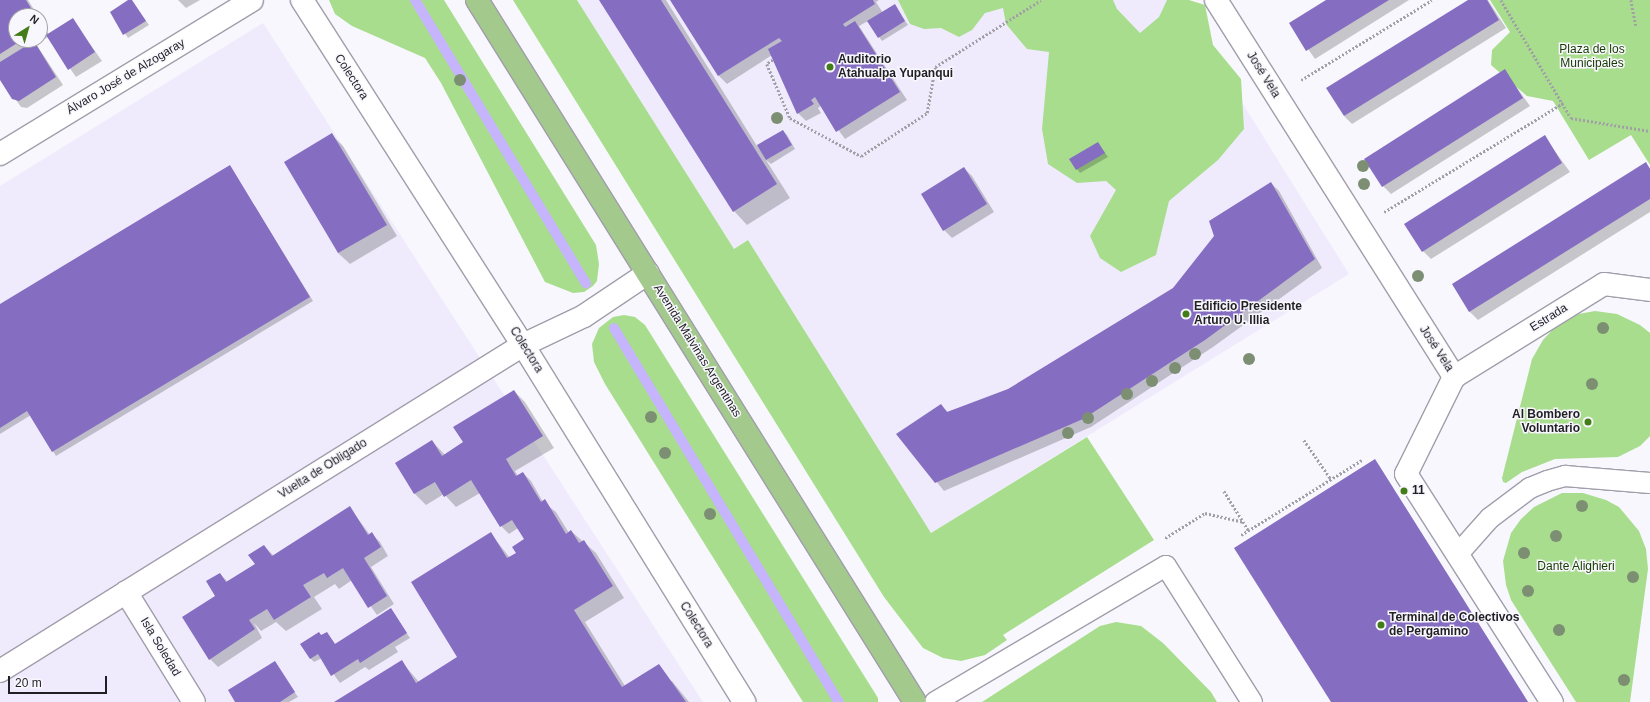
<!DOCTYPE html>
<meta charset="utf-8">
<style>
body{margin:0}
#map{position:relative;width:1650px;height:702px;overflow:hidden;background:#f8f7fd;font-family:Helvetica,sans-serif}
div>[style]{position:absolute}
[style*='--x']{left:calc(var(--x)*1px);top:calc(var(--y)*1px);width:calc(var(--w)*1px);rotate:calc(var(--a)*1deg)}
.built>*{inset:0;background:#efebfd}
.green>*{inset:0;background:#a8dd8e}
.shadow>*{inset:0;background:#0003}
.stream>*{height:10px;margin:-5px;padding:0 5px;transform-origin:5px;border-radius:5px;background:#c6b4fc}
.building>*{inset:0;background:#856dc1}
.path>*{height:2.5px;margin-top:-1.25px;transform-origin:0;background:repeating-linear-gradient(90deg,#a1a0a6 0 2px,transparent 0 4px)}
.roads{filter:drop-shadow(1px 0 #a19eab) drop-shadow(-1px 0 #a19eab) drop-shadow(0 1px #a19eab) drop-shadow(0 -1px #a19eab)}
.service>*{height:20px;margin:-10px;padding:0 10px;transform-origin:10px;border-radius:10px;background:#fff}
.minor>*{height:22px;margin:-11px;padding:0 11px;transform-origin:11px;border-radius:11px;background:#fff}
.primary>*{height:22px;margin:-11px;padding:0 11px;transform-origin:11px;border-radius:11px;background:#a3ca8c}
.trees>*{width:12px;height:12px;margin:-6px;border-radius:50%;background:#7c8f72}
.dots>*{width:11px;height:11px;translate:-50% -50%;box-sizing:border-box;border:2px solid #f8f7fd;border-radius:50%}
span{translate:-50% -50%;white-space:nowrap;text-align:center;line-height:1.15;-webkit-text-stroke:3px #f8f7fd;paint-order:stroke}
.park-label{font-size:12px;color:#173a00}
.poi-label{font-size:12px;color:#201f24;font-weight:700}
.left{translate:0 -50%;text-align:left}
.right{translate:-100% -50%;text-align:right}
.street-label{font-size:12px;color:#201f24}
.north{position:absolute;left:8px;top:8px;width:40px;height:40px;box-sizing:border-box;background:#f8f7fd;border:1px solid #a2a1a6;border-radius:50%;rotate:37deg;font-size:11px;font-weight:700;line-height:16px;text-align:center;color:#201f24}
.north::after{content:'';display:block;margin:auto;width:14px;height:18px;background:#427d18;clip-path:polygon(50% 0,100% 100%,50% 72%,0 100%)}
.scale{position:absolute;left:8px;top:676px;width:99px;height:18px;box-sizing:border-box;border:2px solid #201f24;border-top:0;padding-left:5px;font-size:12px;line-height:14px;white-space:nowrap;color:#201f24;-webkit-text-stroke:3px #f8f7fd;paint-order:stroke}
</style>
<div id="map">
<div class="built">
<div style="clip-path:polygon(577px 0,1178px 0,1349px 274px,931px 533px,748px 240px,734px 249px)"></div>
<div style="clip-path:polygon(263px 23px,703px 702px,0 702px,0 186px)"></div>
</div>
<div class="green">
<div style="clip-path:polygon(329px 0,444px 0,596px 245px,599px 264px,597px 281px,593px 286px,584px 292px,573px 293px,545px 282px,441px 83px,425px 58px,352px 26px,335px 14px)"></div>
<div style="clip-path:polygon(513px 0,577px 0,734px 249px,748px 240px,931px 533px,1087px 437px,1154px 540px,1003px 635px,1007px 640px,985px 655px,961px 661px,943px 658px,923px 648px,884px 597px)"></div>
<div style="clip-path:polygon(898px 0,1113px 0,1117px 9px,1140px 33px,1159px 17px,1167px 0,1189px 0,1205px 5px,1213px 45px,1241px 79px,1244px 129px,1218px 160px,1169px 201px,1156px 255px,1121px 272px,1100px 258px,1090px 236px,1116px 190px,1106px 181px,1077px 183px,1048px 164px,1042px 129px,1049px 52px,1027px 49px,1006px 24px,1003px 8px,985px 13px,972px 30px,959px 37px,941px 28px,924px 29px,910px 24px)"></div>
<div style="clip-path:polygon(1490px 0,1650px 0,1650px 165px,1631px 135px,1589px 160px,1553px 101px,1527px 96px,1491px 65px,1492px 50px,1510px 32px)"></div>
<div style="clip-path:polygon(1595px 311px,1617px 314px,1640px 325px,1650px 333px,1650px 436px,1640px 446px,1618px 457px,1555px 459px,1522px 472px,1506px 483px,1503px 482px,1502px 478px,1532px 359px,1543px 340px,1555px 327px,1573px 315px)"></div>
<div style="clip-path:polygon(624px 315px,635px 317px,645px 325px,878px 698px,878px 702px,803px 702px,605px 384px,594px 362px,592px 344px,599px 328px,613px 317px)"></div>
<div style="clip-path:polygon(1562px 493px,1583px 493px,1606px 500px,1619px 507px,1639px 531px,1646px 549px,1648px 569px,1630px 702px,1576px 702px,1511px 600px,1506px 585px,1503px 561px,1511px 533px,1521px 519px,1534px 507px)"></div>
<div style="clip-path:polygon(1116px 622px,1141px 626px,1163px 643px,1211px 692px,1217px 702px,982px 702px,1100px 626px)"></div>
</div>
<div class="shadow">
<div style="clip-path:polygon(0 0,28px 0,38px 16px,16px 16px,16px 40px,40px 40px,40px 20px,49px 35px,73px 20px,102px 61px,76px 77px,48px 37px,36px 44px,63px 85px,27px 108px,21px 107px,0 78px)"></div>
<div style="clip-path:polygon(131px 0,149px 25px,128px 38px,111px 12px)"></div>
<div style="clip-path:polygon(178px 0,200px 0,186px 8px)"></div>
<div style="clip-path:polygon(601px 0,666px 0,757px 146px,783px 131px,787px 135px,795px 149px,771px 164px,766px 160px,790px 198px,747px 225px,734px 211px)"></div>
<div style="clip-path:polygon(671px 0,879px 0,876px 2px,883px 13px,894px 5px,908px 25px,882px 41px,868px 21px,859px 26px,907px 100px,845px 139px,821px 106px,818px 108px,821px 113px,806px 121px,798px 113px,772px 55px,727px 84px,719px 76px)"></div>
<div style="clip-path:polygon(1328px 0,1409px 0,1315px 59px,1290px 23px)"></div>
<div style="clip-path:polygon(1470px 0,1488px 0,1506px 28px,1352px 124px,1344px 116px)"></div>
<div style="clip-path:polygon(1505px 71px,1530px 106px,1391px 194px,1383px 186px)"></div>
<div style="clip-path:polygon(332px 135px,343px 146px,397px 236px,350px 264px,338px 253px)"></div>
<div style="clip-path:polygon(1544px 136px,1570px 172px,1431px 259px,1423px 251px)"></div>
<div style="clip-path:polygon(1098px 143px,1108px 157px,1080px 173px,1077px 169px)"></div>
<div style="clip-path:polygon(1645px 164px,1650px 168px,1650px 212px,1478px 320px,1470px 312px,1453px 284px)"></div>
<div style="clip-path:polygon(230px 166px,313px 301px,56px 456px,31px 415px,0 434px,0 306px)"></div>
<div style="clip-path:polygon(964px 168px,972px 176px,994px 212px,952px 238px,944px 230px)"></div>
<div style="clip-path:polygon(1271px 183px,1279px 191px,1322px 268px,1213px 347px,1091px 427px,944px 491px,898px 434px,940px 405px,948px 412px,1008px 390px,1174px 288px)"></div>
<div style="clip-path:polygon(514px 391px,525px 402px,554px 448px,515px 471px,518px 476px,523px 473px,531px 481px,543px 502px,556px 512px,569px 533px,571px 531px,596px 553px,624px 598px,585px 622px,625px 686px,672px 681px,689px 702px,336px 702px,401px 661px,419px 682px,457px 658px,491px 534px,510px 558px,517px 554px,526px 540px,518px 528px,509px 534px,501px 526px,480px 493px,456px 507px,444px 494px,426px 505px,415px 494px,396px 463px,432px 441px,445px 455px,465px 443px)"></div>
<div style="clip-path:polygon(1374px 460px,1378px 464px,1528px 702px,1332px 702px)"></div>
<div style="clip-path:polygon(350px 508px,370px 535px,372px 534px,380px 542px,388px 556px,371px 567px,394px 604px,377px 615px,352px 580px,339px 589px,335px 584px,314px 597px,322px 609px,286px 631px,276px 622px,261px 631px,254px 623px,262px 638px,218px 667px,210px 659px,220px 574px,228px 582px,256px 565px,264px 546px,274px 556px)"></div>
<div style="clip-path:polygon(391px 610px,410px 638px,395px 647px,398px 652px,369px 670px,365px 667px,340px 683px,322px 658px,314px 662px,310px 658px,319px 633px,322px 636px,327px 633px,335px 644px)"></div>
<div style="clip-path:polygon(274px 662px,298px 697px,289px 702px,236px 702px)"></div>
</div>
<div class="stream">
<div style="--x:415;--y:0;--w:331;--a:58.9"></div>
<div style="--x:614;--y:328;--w:436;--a:59"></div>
</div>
<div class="building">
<div style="clip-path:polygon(0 0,26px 0,36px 16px,16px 16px,16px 40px,22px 40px,0 54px)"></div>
<div style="clip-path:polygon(128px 0,132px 0,146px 21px,123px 35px,110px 12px)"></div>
<div style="clip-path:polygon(599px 0,661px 0,777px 184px,733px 212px)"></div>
<div style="clip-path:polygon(670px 0,873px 0,875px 4px,843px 24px,845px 27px,855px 21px,900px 92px,836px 132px,815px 97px,811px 100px,814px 104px,797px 114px,768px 49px,782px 41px,779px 38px,718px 76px)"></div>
<div style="clip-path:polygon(1326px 0,1389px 0,1306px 51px,1289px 23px)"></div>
<div style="clip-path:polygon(1468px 0,1487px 0,1499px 20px,1344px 116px,1326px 88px)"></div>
<div style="clip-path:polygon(895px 4px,905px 21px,878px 38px,867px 21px)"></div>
<div style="clip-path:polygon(73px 18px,95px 52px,68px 70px,46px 35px)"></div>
<div style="clip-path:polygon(34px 41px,56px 77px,19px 101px,12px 99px,0 80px,0 62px)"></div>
<div style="clip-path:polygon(1505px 69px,1523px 98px,1382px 187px,1364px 159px)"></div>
<div style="clip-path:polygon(783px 130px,792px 145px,766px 160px,757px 145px)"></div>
<div style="clip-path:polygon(332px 133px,387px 225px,338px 253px,284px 162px)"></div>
<div style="clip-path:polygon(1545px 135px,1562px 163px,1422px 252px,1404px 224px)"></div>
<div style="clip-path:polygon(1098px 142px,1105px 153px,1076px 170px,1069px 159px)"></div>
<div style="clip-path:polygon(1646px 162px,1650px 169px,1650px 199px,1469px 312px,1452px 284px)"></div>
<div style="clip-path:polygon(230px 165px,310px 297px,52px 452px,27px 411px,0 428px,0 304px)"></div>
<div style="clip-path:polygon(964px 167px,987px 204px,943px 231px,921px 194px)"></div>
<div style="clip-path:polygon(1271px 182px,1315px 259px,1205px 340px,1083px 419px,935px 483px,896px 434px,941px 404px,947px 412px,1008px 389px,1173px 288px,1214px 236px,1209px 221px)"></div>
<div style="clip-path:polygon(514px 390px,543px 436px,506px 459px,516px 476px,523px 472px,541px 502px,545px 499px,566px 534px,571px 530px,579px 543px,584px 540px,613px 586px,574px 610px,622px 687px,659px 664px,686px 702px,334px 702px,402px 660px,416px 683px,457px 657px,411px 582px,491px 532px,507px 558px,516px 553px,512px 547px,524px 539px,512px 520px,500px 527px,471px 480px,444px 497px,435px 482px,414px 494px,395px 463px,432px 440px,442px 456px,463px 442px,453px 427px)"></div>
<div style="clip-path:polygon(1375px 459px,1528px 702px,1331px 702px,1234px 548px)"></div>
<div style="clip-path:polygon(350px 506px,368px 535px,372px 532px,381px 547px,364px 558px,387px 596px,368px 608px,343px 568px,327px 578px,324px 573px,303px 585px,311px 597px,274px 620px,267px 609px,249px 620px,255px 629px,209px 660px,182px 617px,215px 596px,206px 581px,220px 573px,226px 582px,255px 564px,248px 555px,264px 545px,272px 556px)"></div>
<div style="clip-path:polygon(391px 608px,407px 633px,360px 663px,358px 659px,331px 676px,318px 654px,310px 659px,300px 644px,319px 632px,321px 635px,327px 632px,335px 644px)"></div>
<div style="clip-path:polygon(275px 661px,295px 692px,280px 702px,235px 702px,228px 690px)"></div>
</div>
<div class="path">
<div style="--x:1501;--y:0;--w:137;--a:59.3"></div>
<div style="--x:1571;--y:118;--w:80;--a:9.3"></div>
<div style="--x:1631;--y:0;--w:26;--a:79"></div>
<div style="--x:773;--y:60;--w:7;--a:146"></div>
<div style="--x:767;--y:64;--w:59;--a:66.9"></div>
<div style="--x:790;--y:118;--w:81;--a:28.2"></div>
<div style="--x:861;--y:156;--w:79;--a:-33.1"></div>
<div style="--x:927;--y:113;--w:47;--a:-80.1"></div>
<div style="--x:935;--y:67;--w:125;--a:-32.3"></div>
<div style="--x:1301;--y:80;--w:153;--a:-31.4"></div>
<div style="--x:1384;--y:212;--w:210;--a:-31.3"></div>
<div style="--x:1304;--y:440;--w:47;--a:55.3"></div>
<div style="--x:1224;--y:491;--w:47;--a:58"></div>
<div style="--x:1241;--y:535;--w:142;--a:-31.8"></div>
<div style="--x:1165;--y:538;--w:47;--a:-32"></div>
<div style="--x:1205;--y:513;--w:39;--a:13"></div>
</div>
<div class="roads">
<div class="service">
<div style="--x:1457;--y:555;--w:50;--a:-48.3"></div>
<div style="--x:1490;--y:518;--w:50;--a:-36.9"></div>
<div style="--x:1530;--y:488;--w:18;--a:-22"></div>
<div style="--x:1547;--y:481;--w:19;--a:-16"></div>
<div style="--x:1565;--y:476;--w:85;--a:4.7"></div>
<div style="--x:935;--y:702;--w:268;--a:-30.5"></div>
<div style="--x:1166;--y:566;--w:161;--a:57.7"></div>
</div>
<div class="minor">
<div style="--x:302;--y:0;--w:410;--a:57.4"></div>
<div style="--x:523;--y:345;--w:420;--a:58.2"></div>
<div style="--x:1216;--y:0;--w:446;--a:57.7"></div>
<div style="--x:0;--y:154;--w:295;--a:-31.4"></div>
<div style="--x:1454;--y:377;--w:108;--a:116.3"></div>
<div style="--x:1406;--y:474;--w:271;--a:57.4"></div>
<div style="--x:1454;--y:377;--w:176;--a:-31.8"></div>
<div style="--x:1604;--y:284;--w:46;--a:7.4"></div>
<div style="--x:126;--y:592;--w:129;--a:58.3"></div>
<div style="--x:0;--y:671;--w:616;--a:-31.94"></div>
<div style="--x:523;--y:345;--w:68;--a:-25.4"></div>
<div style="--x:584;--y:316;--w:77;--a:-33.9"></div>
</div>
<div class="primary">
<div style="--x:477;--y:0;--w:827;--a:58.04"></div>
</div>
</div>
<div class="trees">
<div style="left:460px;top:80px"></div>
<div style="left:777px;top:118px"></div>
<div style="left:1363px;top:166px"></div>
<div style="left:1364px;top:184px"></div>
<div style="left:1418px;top:276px"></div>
<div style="left:1603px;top:328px"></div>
<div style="left:1195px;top:354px"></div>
<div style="left:1249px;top:359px"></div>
<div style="left:1175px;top:368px"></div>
<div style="left:1152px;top:381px"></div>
<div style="left:1592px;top:384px"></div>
<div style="left:1127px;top:394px"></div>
<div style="left:651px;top:417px"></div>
<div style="left:1088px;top:418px"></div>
<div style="left:1068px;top:433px"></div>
<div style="left:665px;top:453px"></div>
<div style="left:1582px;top:506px"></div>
<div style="left:710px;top:514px"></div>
<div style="left:1556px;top:536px"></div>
<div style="left:1524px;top:553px"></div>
<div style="left:1633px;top:577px"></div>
<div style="left:1528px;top:591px"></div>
<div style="left:1559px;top:630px"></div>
<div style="left:1624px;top:680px"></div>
</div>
<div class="dots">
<div style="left:830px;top:67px;background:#427d18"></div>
<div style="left:1186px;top:314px;background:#427d18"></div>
<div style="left:1588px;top:422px;background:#427d18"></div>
<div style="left:1404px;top:491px;background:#427d18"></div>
<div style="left:1381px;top:625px;background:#427d18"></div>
</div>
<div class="park-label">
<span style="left:1592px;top:57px">Plaza de los<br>Municipales</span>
<span style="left:1576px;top:567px">Dante Alighieri</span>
</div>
<div class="poi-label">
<span class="left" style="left:838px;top:67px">Auditorio<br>Atahualpa Yupanqui</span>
<span class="left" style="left:1194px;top:314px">Edificio Presidente<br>Arturo U. Illia</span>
<span class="right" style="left:1580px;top:422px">Al Bombero<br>Voluntario</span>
<span class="left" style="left:1412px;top:491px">11</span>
<span class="left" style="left:1389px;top:625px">Terminal de Colectivos<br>de Pergamino</span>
</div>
<div class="street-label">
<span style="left:1263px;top:75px;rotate:58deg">José Vela</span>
<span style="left:126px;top:77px;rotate:-31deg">Álvaro José de Alzogaray</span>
<span style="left:351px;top:77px;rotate:57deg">Colectora</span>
<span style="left:1549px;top:318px;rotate:-32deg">Estrada</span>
<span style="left:1436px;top:349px;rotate:57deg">José Vela</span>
<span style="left:526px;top:350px;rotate:58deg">Colectora</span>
<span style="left:697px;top:351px;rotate:58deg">Avenida Malvinas Argentinas</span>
<span style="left:323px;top:469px;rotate:-32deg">Vuelta de Obligado</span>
<span style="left:696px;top:625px;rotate:58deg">Colectora</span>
<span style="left:160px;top:647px;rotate:59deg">Isla Soledad</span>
</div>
<div class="north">N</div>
<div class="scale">20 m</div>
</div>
